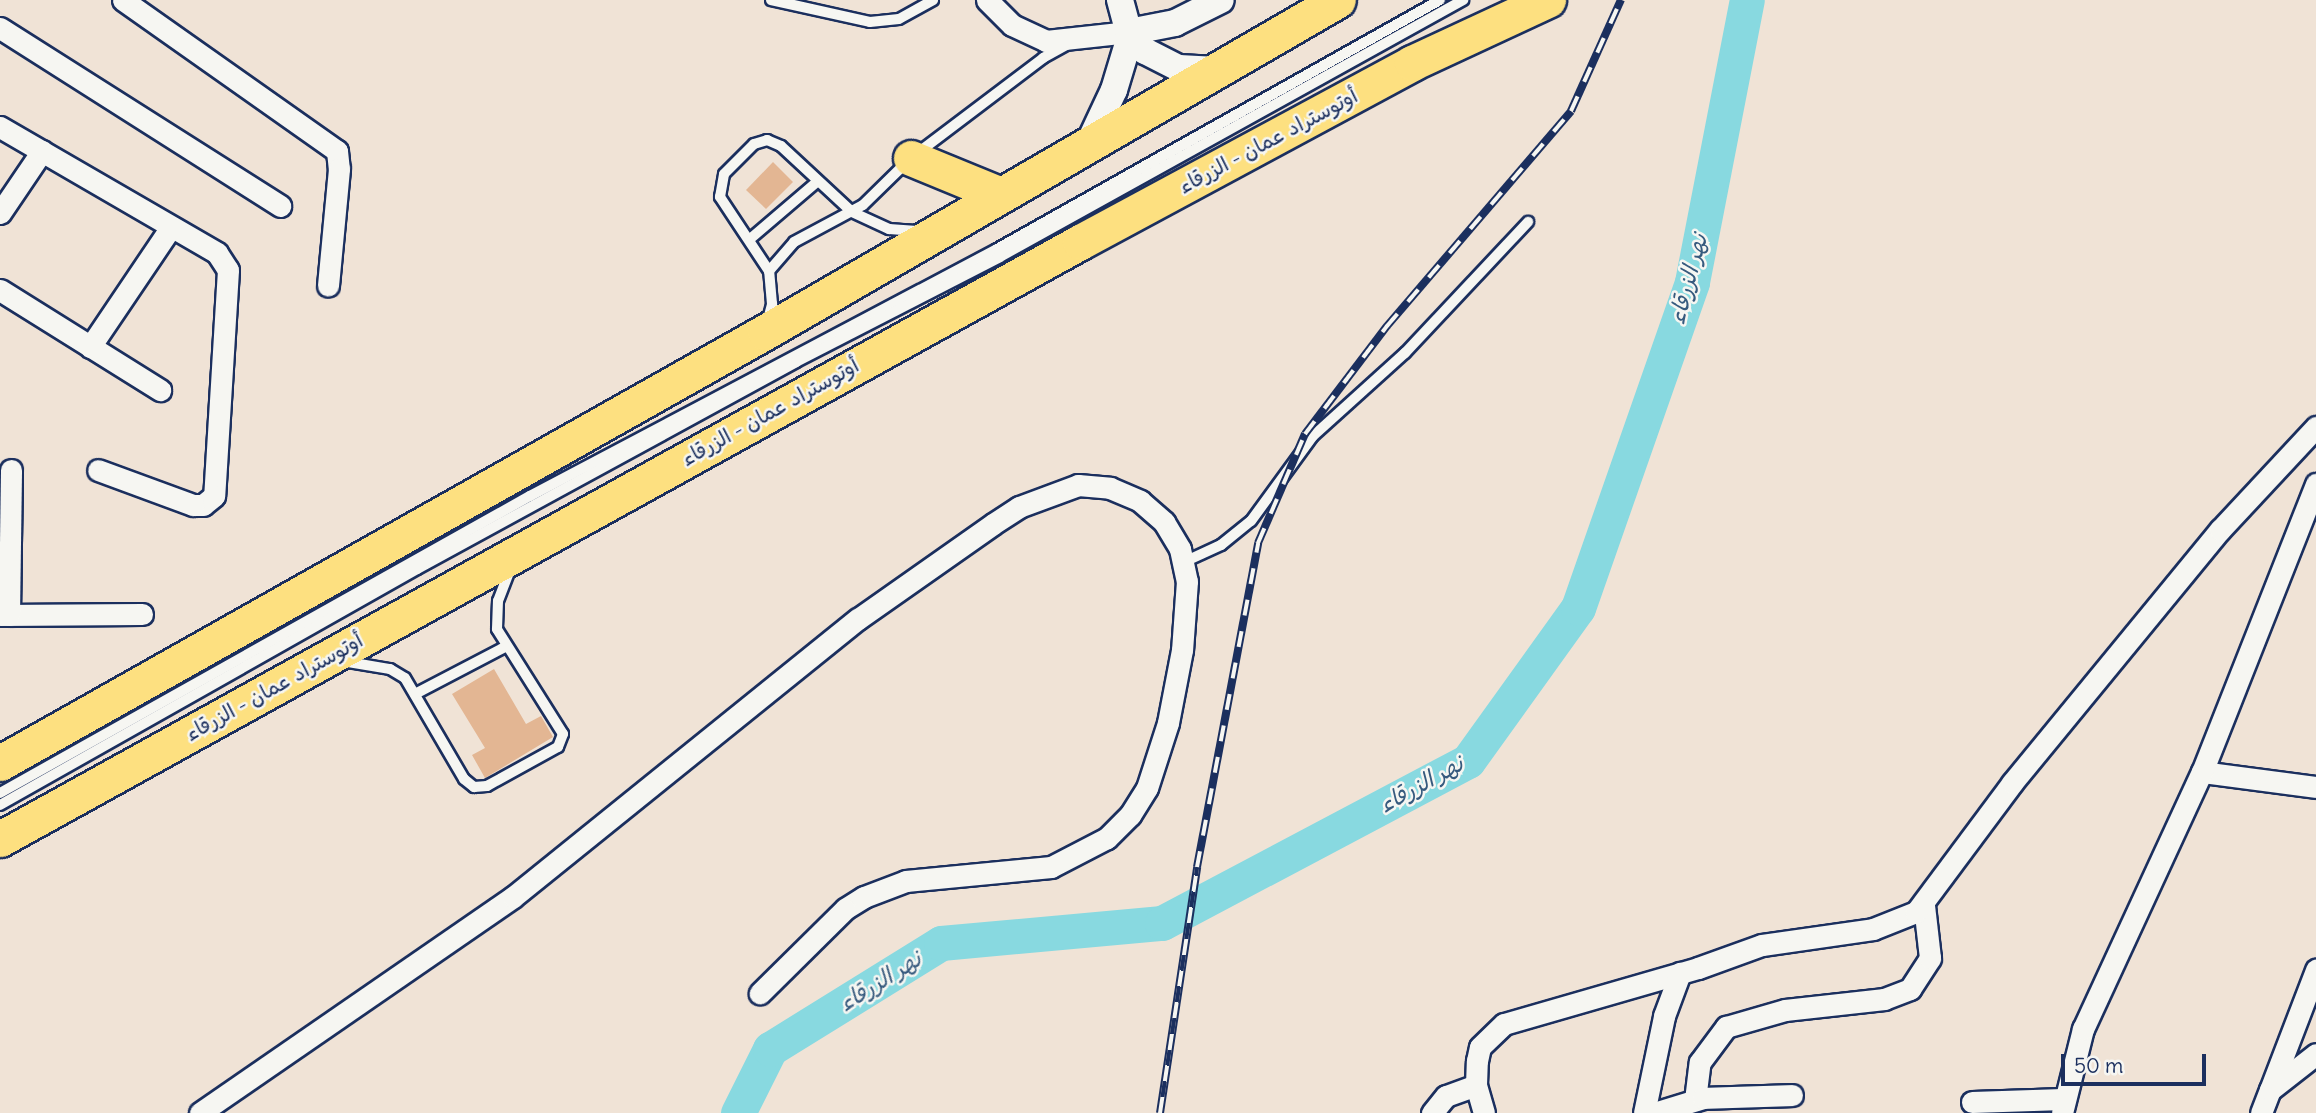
<!DOCTYPE html>
<meta charset="utf-8">
<style>
body{margin:0}
#map{position:relative;width:2316px;height:1113px;overflow:hidden;background:#f0e3d6;font-family:Delius,"Playpen Sans Arabic",sans-serif}
div>[style]{position:absolute}
[style*='--x']{left:calc(var(--x)*1px);top:calc(var(--y)*1px);width:calc(var(--w)*1px);rotate:calc(var(--a)*1deg)}
.river>*{height:35px;margin:-17.5px;padding:0 17.5px;transform-origin:17.5px;border-radius:17.5px;background:#88d9e0}
.building>*{inset:0;background:#e3b693}
.roads{filter:drop-shadow(2px 0 #1b2f5e) drop-shadow(-2px 0 #1b2f5e) drop-shadow(0 2px #1b2f5e) drop-shadow(0 -2px #1b2f5e)}
.service>*{height:10px;margin:-5px;padding:0 5px;transform-origin:5px;border-radius:5px;background:#f6f6f2}
.minor>*{height:21px;margin:-10.5px;padding:0 10.5px;transform-origin:10.5px;border-radius:10.5px;background:#f6f6f2}
.tertiary>*{height:26px;margin:-13px;padding:0 13px;transform-origin:13px;border-radius:13px;background:#f6f6f2}
.trunk>*{height:35px;margin:-17.5px;padding:0 17.5px;transform-origin:17.5px;border-radius:17.5px;background:#fde080}
.rail>*{height:8px;margin-top:-4px;transform-origin:0;background:repeating-linear-gradient(90deg,#f6f6f2 0 16px,#1b2f5e 0 32px);box-sizing:border-box;border-block:2px solid #1b2f5e}
span{translate:-50% -50%;white-space:nowrap;text-align:center;line-height:1.15;-webkit-text-stroke:5px #f6f6f2;paint-order:stroke}
.street-label{font-size:21px;color:#1b2f5e}
.water-label{font-size:23px;color:#365a7e;font-style:italic}
.scale{position:absolute;left:2061px;top:1054px;width:145px;height:32px;box-sizing:border-box;border:4px solid #1b2f5e;border-top:0;padding-left:9px;font-size:21px;line-height:24px;white-space:nowrap;color:#1b2f5e;-webkit-text-stroke:5px #f6f6f2;paint-order:stroke}
</style>
<div id="map">
<div class="river">
<div style="--x:738;--y:1113;--w:72;--a:-63.4"></div>
<div style="--x:770;--y:1049;--w:201;--a:-31.8"></div>
<div style="--x:941;--y:943;--w:222;--a:-5.2"></div>
<div style="--x:1162;--y:923;--w:346;--a:-27.9"></div>
<div style="--x:1468;--y:761;--w:188;--a:-54.3"></div>
<div style="--x:1578;--y:608;--w:345;--a:-70.7"></div>
<div style="--x:1692;--y:282;--w:287;--a:-79"></div>
</div>
<div class="building">
<div style="clip-path:polygon(773px 162px,793px 182px,766px 209px,746px 190px)"></div>
<div style="clip-path:polygon(494px 669px,526px 724px,541px 716px,553px 737px,485px 778px,472px 755px,485px 748px,452px 694px)"></div>
</div>
<div class="roads">
<div class="service">
<div style="--x:771;--y:0;--w:101;--a:12.5"></div>
<div style="--x:870;--y:22;--w:29;--a:-6"></div>
<div style="--x:899;--y:19;--w:39;--a:-29"></div>
<div style="--x:750;--y:239;--w:89;--a:-40.5"></div>
<div style="--x:769;--y:271;--w:38;--a:-49"></div>
<div style="--x:794;--y:242;--w:78;--a:-28.2"></div>
<div style="--x:863;--y:205;--w:67;--a:-44.4"></div>
<div style="--x:911;--y:158;--w:166;--a:-37.1"></div>
<div style="--x:1043;--y:58;--w:29;--a:-29"></div>
<div style="--x:767;--y:323;--w:20;--a:-75"></div>
<div style="--x:772;--y:304;--w:33;--a:-95"></div>
<div style="--x:769;--y:271;--w:89;--a:-123.5"></div>
<div style="--x:720;--y:197;--w:23;--a:-80"></div>
<div style="--x:724;--y:174;--w:42;--a:-45"></div>
<div style="--x:754;--y:144;--w:14;--a:-17"></div>
<div style="--x:767;--y:140;--w:15;--a:23"></div>
<div style="--x:781;--y:146;--w:97;--a:42.9"></div>
<div style="--x:852;--y:212;--w:41;--a:24.7"></div>
<div style="--x:889;--y:229;--w:28;--a:4"></div>
<div style="--x:1184;--y:562;--w:41;--a:-24.7"></div>
<div style="--x:1221;--y:545;--w:38;--a:-39"></div>
<div style="--x:1251;--y:521;--w:105;--a:-53.9"></div>
<div style="--x:1313;--y:436;--w:124;--a:-42.1"></div>
<div style="--x:1405;--y:353;--w:180;--a:-46.8"></div>
<div style="--x:342;--y:661;--w:49;--a:9.5"></div>
<div style="--x:390;--y:669;--w:17;--a:31"></div>
<div style="--x:405;--y:678;--w:117;--a:59.7"></div>
<div style="--x:464;--y:779;--w:13;--a:39"></div>
<div style="--x:474;--y:787;--w:13;--a:-4"></div>
<div style="--x:487;--y:786;--w:81;--a:-28.8"></div>
<div style="--x:558;--y:747;--w:14;--a:-69"></div>
<div style="--x:563;--y:734;--w:124;--a:-122.2"></div>
<div style="--x:497;--y:629;--w:28;--a:-88"></div>
<div style="--x:498;--y:601;--w:36;--a:-69"></div>
<div style="--x:415;--y:694;--w:102;--a:-27.6"></div>
<div style="--x:0;--y:793;--w:608;--a:-29.27"></div>
<div style="--x:530;--y:496;--w:528;--a:-27.87"></div>
<div style="--x:997;--y:249;--w:508;--a:-29.34"></div>
<div style="--x:0;--y:805;--w:479;--a:-29.5"></div>
<div style="--x:417;--y:569;--w:432;--a:-28.6"></div>
<div style="--x:796;--y:362;--w:229;--a:-27.2"></div>
<div style="--x:1000;--y:257;--w:530;--a:-29.03"></div>
</div>
<div class="minor">
<div style="--x:123;--y:0;--w:262;--a:35.2"></div>
<div style="--x:337;--y:151;--w:18;--a:84"></div>
<div style="--x:339;--y:169;--w:117;--a:95.4"></div>
<div style="--x:987;--y:0;--w:35;--a:45"></div>
<div style="--x:1012;--y:25;--w:38;--a:25"></div>
<div style="--x:1046;--y:41;--w:83;--a:-6.2"></div>
<div style="--x:0;--y:28;--w:332;--a:32.4"></div>
<div style="--x:0;--y:127;--w:251;--a:30.1"></div>
<div style="--x:217;--y:253;--w:20;--a:57"></div>
<div style="--x:228;--y:270;--w:226;--a:93.5"></div>
<div style="--x:214;--y:496;--w:14;--a:141"></div>
<div style="--x:203;--y:505;--w:10;--a:180"></div>
<div style="--x:193;--y:505;--w:101;--a:-159.8"></div>
<div style="--x:0;--y:213;--w:75;--a:-55.9"></div>
<div style="--x:0;--y:290;--w:189;--a:32"></div>
<div style="--x:90;--y:347;--w:145;--a:-56"></div>
<div style="--x:0;--y:615;--w:142;--a:-0.4"></div>
<div style="--x:9;--y:615;--w:145;--a:-89.2"></div>
<div style="--x:2202;--y:772;--w:115;--a:7.5"></div>
<div style="--x:2270;--y:1090;--w:129;--a:-69"></div>
<div style="--x:1695;--y:1100;--w:38;--a:-83"></div>
<div style="--x:1700;--y:1062;--w:44;--a:-53.4"></div>
<div style="--x:1726;--y:1027;--w:61;--a:-16.1"></div>
<div style="--x:1785;--y:1010;--w:100;--a:-6.3"></div>
<div style="--x:1884;--y:999;--w:28;--a:-21"></div>
<div style="--x:1910;--y:989;--w:37;--a:-57"></div>
<div style="--x:1930;--y:958;--w:53;--a:-96.5"></div>
<div style="--x:1972;--y:1102;--w:91;--a:-1.9"></div>
<div style="--x:200;--y:1113;--w:380;--a:-34.6"></div>
<div style="--x:513;--y:897;--w:443;--a:-38.9"></div>
<div style="--x:858;--y:619;--w:165;--a:-35.1"></div>
<div style="--x:993;--y:524;--w:31;--a:-33"></div>
<div style="--x:1019;--y:507;--w:63;--a:-20.4"></div>
<div style="--x:1078;--y:485;--w:32;--a:5"></div>
<div style="--x:1110;--y:488;--w:33;--a:23"></div>
<div style="--x:1140;--y:501;--w:32;--a:41"></div>
<div style="--x:1164;--y:522;--w:31;--a:59"></div>
<div style="--x:1180;--y:549;--w:33;--a:78"></div>
<div style="--x:1187;--y:581;--w:69;--a:94.1"></div>
<div style="--x:1182;--y:650;--w:74;--a:100.9"></div>
<div style="--x:1168;--y:723;--w:68;--a:107.9"></div>
<div style="--x:1147;--y:788;--w:32;--a:122"></div>
<div style="--x:1130;--y:815;--w:33;--a:135"></div>
<div style="--x:1107;--y:838;--w:63;--a:152.6"></div>
<div style="--x:1051;--y:867;--w:146;--a:174.5"></div>
<div style="--x:906;--y:881;--w:45;--a:159.1"></div>
<div style="--x:864;--y:897;--w:22;--a:148"></div>
<div style="--x:845;--y:909;--w:120;--a:135.3"></div>
<div style="--x:1432;--y:1113;--w:22;--a:-51"></div>
<div style="--x:1446;--y:1096;--w:32;--a:-20"></div>
<div style="--x:1484;--y:1113;--w:29;--a:-106"></div>
<div style="--x:1476;--y:1085;--w:24;--a:-88"></div>
<div style="--x:1477;--y:1061;--w:14;--a:-78"></div>
<div style="--x:1480;--y:1047;--w:33;--a:-44"></div>
<div style="--x:1504;--y:1024;--w:202;--a:-16.1"></div>
<div style="--x:1698;--y:968;--w:68;--a:-19.8"></div>
<div style="--x:1762;--y:945;--w:112;--a:-8.2"></div>
<div style="--x:1873;--y:929;--w:46;--a:-21.6"></div>
<div style="--x:1916;--y:912;--w:161;--a:-53.3"></div>
<div style="--x:2012;--y:783;--w:328;--a:-50.6"></div>
<div style="--x:2220;--y:530;--w:141;--a:-47"></div>
<div style="--x:1644;--y:1113;--w:99;--a:-78.3"></div>
<div style="--x:1664;--y:1016;--w:46;--a:-69.6"></div>
<div style="--x:1654;--y:1113;--w:51;--a:-17"></div>
<div style="--x:1703;--y:1098;--w:89;--a:-1.9"></div>
<div style="--x:2062;--y:1113;--w:87;--a:-76"></div>
<div style="--x:2083;--y:1029;--w:283;--a:-65.2"></div>
<div style="--x:2202;--y:772;--w:310;--a:-68.4"></div>
<div style="--x:2261;--y:1113;--w:25;--a:-69"></div>
<div style="--x:2270;--y:1090;--w:58;--a:-38"></div>
</div>
<div class="tertiary">
<div style="--x:1120;--y:0;--w:38;--a:75"></div>
<div style="--x:1130;--y:37;--w:21;--a:43"></div>
<div style="--x:1145;--y:51;--w:38;--a:27"></div>
<div style="--x:1179;--y:68;--w:38;--a:3"></div>
<div style="--x:1129;--y:32;--w:47;--a:-11.1"></div>
<div style="--x:1175;--y:23;--w:51;--a:-26.6"></div>
<div style="--x:1090;--y:141;--w:56;--a:-64.8"></div>
<div style="--x:1114;--y:90;--w:55;--a:-73.2"></div>
</div>
<div class="trunk">
<div style="--x:911;--y:158;--w:97;--a:22.3"></div>
<div style="--x:0;--y:763;--w:878;--a:-29.4"></div>
<div style="--x:765;--y:332;--w:662;--a:-30.09"></div>
<div style="--x:0;--y:839;--w:1234;--a:-28.93"></div>
<div style="--x:1080;--y:242;--w:377;--a:-28.3"></div>
<div style="--x:1412;--y:63;--w:150;--a:-24.9"></div>
</div>
</div>
<div class="rail">
<div style="--x:1160;--y:1113;--w:249;--a:-81.4"></div>
<div style="--x:1197;--y:867;--w:330;--a:-79.3"></div>
<div style="--x:1258;--y:543;--w:119;--a:-66.7"></div>
<div style="--x:1305;--y:434;--w:136;--a:-52.8"></div>
<div style="--x:1387;--y:326;--w:283;--a:-49.4"></div>
<div style="--x:1571;--y:111;--w:122;--a:-65.8"></div>
</div>
<div class="street-label">
<span style="left:1268px;top:141px;rotate:-28deg">أوتوستراد عمان - الزرقاء</span>
<span style="left:770px;top:412px;rotate:-29deg">أوتوستراد عمان - الزرقاء</span>
<span style="left:274px;top:687px;rotate:-29deg">أوتوستراد عمان - الزرقاء</span>
</div>
<div class="water-label">
<span style="left:1688px;top:279px;rotate:-75deg">نهر الزرقاء</span>
<span style="left:1421px;top:784px;rotate:-29deg">نهر الزرقاء</span>
<span style="left:880px;top:981px;rotate:-32deg">نهر الزرقاء</span>
</div>
<div class="scale">50 m</div>
</div>
